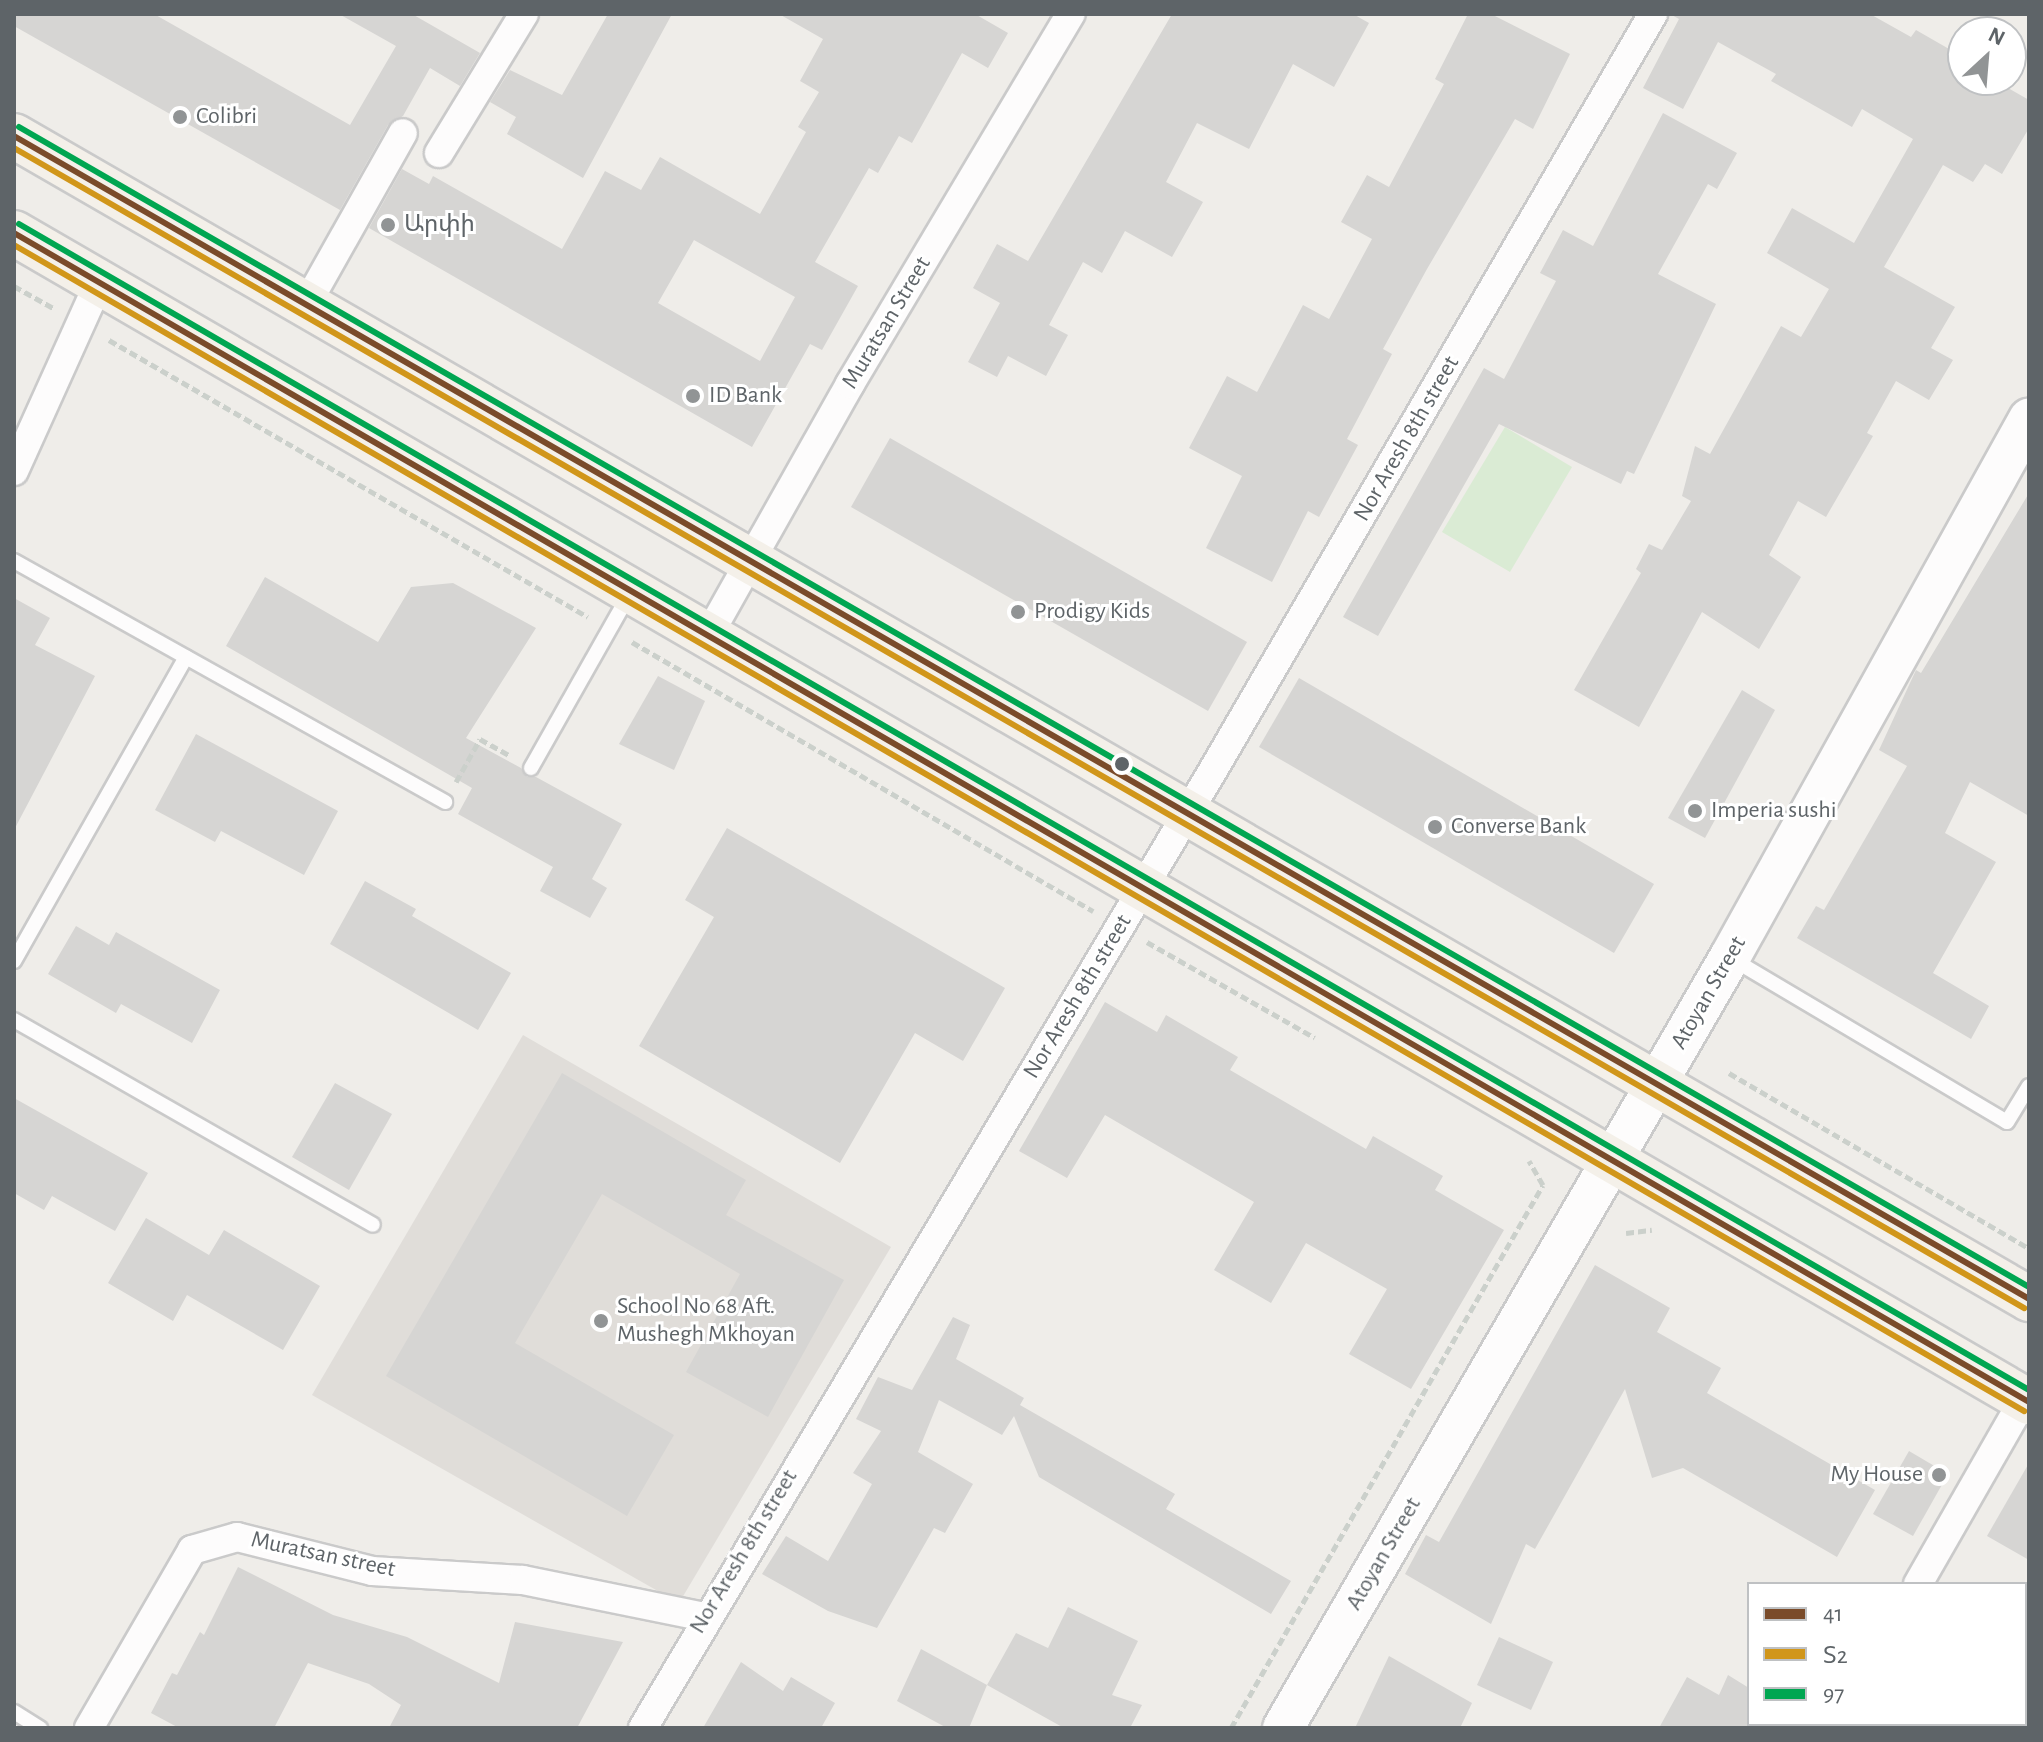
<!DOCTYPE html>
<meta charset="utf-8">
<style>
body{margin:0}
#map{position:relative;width:2043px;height:1742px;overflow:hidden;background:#efede9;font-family:"Alegreya Sans","Noto Sans Armenian",sans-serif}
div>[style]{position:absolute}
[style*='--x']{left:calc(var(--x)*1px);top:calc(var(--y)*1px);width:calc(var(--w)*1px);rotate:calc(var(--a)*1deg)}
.education>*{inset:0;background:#e0ddd9}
.green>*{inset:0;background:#daebd4}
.building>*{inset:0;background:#d6d5d3}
.path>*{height:5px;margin-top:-2.5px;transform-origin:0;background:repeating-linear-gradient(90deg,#cbd0cb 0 8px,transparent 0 12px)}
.roads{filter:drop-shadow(2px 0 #cacaca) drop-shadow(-2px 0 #cacaca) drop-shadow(0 2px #cacaca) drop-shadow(0 -2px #cacaca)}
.lane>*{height:14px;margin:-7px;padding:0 7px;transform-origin:7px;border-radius:7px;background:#fdfcfc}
.street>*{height:28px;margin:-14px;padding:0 14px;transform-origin:14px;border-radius:14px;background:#fdfcfc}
.secondary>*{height:40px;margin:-20px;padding:0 20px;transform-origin:20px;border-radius:20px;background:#fdfcfc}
.primary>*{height:44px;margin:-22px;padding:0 22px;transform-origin:22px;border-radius:22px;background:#f4f0e9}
.bus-1>*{height:6px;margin:-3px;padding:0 3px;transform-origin:3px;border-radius:3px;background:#7a4b2a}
.bus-2>*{height:6px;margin:-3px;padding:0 3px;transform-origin:3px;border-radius:3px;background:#d1961a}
.bus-3>*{height:6px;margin:-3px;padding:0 3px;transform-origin:3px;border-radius:3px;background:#00a651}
.dots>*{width:22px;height:22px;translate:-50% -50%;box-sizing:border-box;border:4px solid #fff;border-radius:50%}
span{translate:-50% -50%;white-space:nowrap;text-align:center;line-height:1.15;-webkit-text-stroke:6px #fff;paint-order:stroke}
.poi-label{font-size:24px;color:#5e6468}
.left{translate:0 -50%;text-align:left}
.right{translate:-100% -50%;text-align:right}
.street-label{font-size:24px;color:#5e6468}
.frame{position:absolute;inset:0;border:16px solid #5e6468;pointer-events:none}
.legend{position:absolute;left:1747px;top:1582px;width:280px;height:144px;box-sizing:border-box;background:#fff;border:2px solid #bfc1c3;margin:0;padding:10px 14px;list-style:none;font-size:24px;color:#5e6468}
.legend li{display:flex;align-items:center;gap:16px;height:40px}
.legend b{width:40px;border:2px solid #bfc1c3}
.north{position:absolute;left:1947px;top:16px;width:80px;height:80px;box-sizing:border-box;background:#fff;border:2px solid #bfc1c3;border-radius:50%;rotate:26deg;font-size:22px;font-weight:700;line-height:32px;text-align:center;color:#5e6468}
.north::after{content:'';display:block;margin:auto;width:28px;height:36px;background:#919495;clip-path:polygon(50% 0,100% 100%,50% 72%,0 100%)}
</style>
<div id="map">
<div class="education">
<div style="clip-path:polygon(523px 1035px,891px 1247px,679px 1603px,312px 1395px)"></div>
</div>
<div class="green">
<div style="clip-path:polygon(1505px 427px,1572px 467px,1510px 572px,1442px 532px)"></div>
</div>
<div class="building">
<div style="clip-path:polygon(14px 14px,154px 14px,350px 125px,396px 46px,339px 14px,412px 14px,480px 53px,460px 86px,430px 68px,403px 116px,388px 125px,340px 210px,14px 26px)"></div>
<div style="clip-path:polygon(608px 14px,672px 14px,583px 178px,507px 134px,516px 117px,490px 102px,510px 70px,562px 95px)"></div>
<div style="clip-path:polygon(evenodd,779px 14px,975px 14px,1008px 33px,988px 68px,962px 53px,912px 143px,899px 136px,878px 173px,869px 168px,815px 262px,858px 286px,822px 350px,810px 344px,752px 447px,369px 228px,402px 169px,429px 184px,433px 176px,562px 249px,605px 171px,641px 190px,660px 157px,760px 214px,806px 132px,798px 127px,819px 92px,800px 81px,823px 39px,779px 14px,694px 240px,795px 297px,760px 361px,658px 303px,694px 240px)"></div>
<div style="clip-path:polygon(1172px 14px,1353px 14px,1369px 23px,1334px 87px,1293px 64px,1249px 149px,1197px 123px,1166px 182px,1203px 202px,1172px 257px,1125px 231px,1102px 273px,1083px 262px,1049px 325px,1068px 335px,1046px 376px,1008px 356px,997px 377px,968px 362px,1000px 303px,973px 288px,997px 244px,1028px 261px)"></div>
<div style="clip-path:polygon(1468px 14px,1491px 14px,1570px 54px,1533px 129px,1515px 119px,1427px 269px,1383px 349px,1392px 354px,1347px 439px,1358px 445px,1319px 517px,1308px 511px,1272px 582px,1206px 548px,1242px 476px,1189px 448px,1227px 376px,1257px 392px,1303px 305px,1329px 319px,1372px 239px,1341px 222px,1367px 175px,1389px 187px,1444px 84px,1435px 79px)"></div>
<div style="clip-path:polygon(1670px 14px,1870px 14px,1911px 37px,1916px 30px,1963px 57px,1963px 80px,1994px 80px,2029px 100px,2029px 128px,2002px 174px,1985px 164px,1973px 182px,1943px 165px,1884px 267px,1955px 307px,1931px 348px,1953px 360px,1929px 400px,1896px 381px,1867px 433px,1873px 436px,1826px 517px,1798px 501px,1769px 555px,1801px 577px,1759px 649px,1702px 612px,1639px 727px,1574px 690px,1641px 573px,1636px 569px,1649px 544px,1662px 550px,1691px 501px,1682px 496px,1695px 446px,1710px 454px,1781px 326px,1801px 337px,1829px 289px,1767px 253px,1792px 208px,1854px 243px,1913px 139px,1862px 109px,1852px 127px,1771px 81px,1776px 74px,1718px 42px,1683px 109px,1643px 88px,1679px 19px)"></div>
<div style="clip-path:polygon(1663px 113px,1737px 153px,1717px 189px,1708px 184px,1658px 274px,1716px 304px,1634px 474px,1627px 471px,1621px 484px,1499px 424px,1378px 636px,1343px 617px,1484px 368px,1504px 379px,1556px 281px,1540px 273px,1563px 230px,1593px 246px)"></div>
<div style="clip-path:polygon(890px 438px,1247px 642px,1208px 711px,851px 507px)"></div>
<div style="clip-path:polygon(2029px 493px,2029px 816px,1970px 782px,1945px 833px,1996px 862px,1933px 973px,1989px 1006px,1971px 1039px,1797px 938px,1816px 906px,1824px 910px,1907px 766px,1879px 750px,1916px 670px,1921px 673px)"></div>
<div style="clip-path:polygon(265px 577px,378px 642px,411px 587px,453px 583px,536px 628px,466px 738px,521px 768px,527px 777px,536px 777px,622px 824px,592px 879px,607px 888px,590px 918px,540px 891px,553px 867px,458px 814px,472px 788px,226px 646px)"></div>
<div style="clip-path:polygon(14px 598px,50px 618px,35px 645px,95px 676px,14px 830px)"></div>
<div style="clip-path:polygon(658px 676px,705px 701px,674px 770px,619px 744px)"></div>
<div style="clip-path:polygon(1299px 678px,1654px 884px,1614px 953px,1259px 747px)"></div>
<div style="clip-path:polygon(1742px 690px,1775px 710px,1705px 838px,1668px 818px)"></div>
<div style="clip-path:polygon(196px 734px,338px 811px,304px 875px,221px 831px,215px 842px,155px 810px)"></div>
<div style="clip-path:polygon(727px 828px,1005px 988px,963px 1061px,915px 1033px,840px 1163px,639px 1046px,714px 917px,685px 900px)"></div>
<div style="clip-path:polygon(365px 881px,416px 909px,412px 916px,511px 973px,478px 1030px,330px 944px)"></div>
<div style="clip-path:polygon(76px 926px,109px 945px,116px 932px,220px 990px,192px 1043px,121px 1004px,116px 1013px,48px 974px)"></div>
<div style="clip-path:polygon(1105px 1002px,1157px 1032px,1166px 1015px,1238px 1057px,1230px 1070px,1366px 1149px,1373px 1136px,1443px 1176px,1435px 1190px,1504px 1230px,1411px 1389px,1349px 1354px,1387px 1289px,1306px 1243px,1271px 1303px,1214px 1270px,1254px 1202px,1105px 1115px,1067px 1178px,1019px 1151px)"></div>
<div style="clip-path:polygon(562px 1073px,746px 1180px,726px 1215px,844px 1280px,768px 1417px,686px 1372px,740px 1274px,602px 1194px,515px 1343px,674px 1435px,627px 1516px,386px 1376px)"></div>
<div style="clip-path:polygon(335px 1083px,392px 1114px,349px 1190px,292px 1157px)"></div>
<div style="clip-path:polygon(14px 1098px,148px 1173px,115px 1231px,52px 1196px,44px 1210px,14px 1193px)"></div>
<div style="clip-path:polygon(146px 1218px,209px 1255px,224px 1230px,320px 1286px,283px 1350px,187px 1295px,173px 1321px,108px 1283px)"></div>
<div style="clip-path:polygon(1595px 1265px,1670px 1308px,1657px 1332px,1721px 1368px,1707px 1393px,1875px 1490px,1837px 1557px,1683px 1468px,1652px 1478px,1625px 1389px,1535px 1549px,1526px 1544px,1491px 1624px,1405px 1574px,1426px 1535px,1439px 1542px)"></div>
<div style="clip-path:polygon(953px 1317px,970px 1325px,956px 1359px,1024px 1398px,1020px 1405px,1175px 1494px,1166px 1509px,1291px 1581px,1271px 1614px,1039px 1477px,1014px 1416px,1002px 1435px,939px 1400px,918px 1452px,973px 1484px,945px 1533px,934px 1528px,877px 1628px,828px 1611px,762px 1574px,786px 1536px,828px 1561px,872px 1484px,853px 1473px,881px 1431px,856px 1419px,878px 1377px,912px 1390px)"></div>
<div style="clip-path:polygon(1909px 1451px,1948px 1474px,1913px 1536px,1873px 1514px)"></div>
<div style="clip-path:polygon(2029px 1463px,2029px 1560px,1987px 1536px)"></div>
<div style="clip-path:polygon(238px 1567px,333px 1615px,407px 1637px,499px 1683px,515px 1622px,623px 1642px,577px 1728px,389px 1728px,401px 1705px,369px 1684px,308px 1663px,274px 1728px,179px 1728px,151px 1713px,172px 1673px,177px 1675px,200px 1632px,204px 1635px)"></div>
<div style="clip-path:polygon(1068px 1607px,1138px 1641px,1112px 1695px,1142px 1705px,1130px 1728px,1064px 1728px,987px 1685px,1016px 1633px,1048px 1648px)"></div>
<div style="clip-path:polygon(1499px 1637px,1553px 1662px,1531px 1710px,1477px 1685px)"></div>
<div style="clip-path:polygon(921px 1649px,987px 1685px,969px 1728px,947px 1728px,897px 1701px)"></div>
<div style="clip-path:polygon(1389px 1656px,1472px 1703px,1460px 1728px,1355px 1728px)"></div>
<div style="clip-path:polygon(741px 1662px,783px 1691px,791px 1677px,835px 1703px,821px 1728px,703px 1728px)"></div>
<div style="clip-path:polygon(1728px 1675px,1749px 1688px,1749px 1728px,1659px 1728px,1687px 1677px,1719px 1695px)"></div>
</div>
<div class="path">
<div style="--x:14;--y:286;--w:47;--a:29.3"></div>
<div style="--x:109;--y:340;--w:553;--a:30.04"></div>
<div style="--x:632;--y:642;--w:534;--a:30.26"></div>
<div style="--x:456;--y:782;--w:49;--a:-60.8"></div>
<div style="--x:480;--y:739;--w:33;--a:29"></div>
<div style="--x:1147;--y:942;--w:193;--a:29.7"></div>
<div style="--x:1729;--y:1073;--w:347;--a:30.3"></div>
<div style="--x:1626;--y:1233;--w:26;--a:-7"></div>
<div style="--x:1231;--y:1728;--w:626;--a:-60.12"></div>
<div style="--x:1543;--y:1185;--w:28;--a:-120"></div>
</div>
<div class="roads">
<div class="lane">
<div style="--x:14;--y:561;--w:494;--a:29.2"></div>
<div style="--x:531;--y:768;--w:199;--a:-60.5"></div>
<div style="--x:1734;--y:960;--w:317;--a:30.7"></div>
<div style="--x:2007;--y:1122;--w:42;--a:-58.6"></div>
<div style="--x:14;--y:961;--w:349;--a:-60.5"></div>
<div style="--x:14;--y:1020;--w:413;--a:29.7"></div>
<div style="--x:14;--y:1712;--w:31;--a:32"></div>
</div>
<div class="street">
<div style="--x:439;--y:153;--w:163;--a:-58.6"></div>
<div style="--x:306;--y:305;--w:197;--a:-60.6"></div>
<div style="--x:14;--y:471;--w:206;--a:-65.7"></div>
<div style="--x:708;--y:636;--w:289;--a:-60.6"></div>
<div style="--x:850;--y:384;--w:431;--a:-59.2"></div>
<div style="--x:1918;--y:1584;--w:213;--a:-60.2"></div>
<div style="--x:89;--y:1728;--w:206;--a:-59.9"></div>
<div style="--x:192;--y:1550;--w:47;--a:-16.1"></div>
<div style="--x:237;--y:1537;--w:139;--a:14.1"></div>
<div style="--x:372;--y:1571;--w:151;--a:3.4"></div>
<div style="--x:523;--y:1580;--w:186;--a:11.5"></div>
<div style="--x:643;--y:1728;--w:1113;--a:-59.24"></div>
<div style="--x:1212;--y:772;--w:877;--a:-59.81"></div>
<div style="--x:1832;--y:1728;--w:5;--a:-53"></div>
</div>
<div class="secondary">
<div style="--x:1283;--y:1728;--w:891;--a:-59.9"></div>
<div style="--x:1730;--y:957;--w:616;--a:-60.94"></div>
</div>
<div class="primary">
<div style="--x:14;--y:136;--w:2327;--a:29.99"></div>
<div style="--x:14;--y:233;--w:2330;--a:30.12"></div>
</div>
</div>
<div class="bus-1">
<div style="--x:14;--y:136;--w:2327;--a:29.99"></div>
<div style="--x:14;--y:233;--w:2330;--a:30.12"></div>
</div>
<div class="bus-2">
<div style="--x:14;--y:148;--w:2321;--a:29.99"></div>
<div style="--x:14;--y:245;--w:2324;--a:30.12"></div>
</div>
<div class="bus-3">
<div style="--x:19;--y:127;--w:2321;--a:29.99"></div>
<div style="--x:19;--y:224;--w:2324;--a:30.12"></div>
</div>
<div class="dots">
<div style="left:180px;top:117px;background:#919495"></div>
<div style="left:388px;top:225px;background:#919495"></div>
<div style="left:693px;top:396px;background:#919495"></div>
<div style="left:1018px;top:612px;background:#919495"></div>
<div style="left:1122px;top:764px;background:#5e6468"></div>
<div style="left:1695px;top:811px;background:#919495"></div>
<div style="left:1435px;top:827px;background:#919495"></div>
<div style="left:601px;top:1321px;background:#919495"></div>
<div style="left:1939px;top:1475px;background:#919495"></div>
</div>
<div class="poi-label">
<span class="left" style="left:196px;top:117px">Colibri</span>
<span class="left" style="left:404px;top:225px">Արփի</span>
<span class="left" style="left:709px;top:396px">ID Bank</span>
<span class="left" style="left:1034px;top:612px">Prodigy Kids</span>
<span class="left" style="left:1711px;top:811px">Imperia sushi</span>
<span class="left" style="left:1451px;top:827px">Converse Bank</span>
<span class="left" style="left:617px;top:1321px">School No 68 Aft.<br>Mushegh Mkhoyan</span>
<span class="right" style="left:1923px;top:1475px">My House</span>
</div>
<div class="street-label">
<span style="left:887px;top:323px;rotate:-59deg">Muratsan Street</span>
<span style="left:1407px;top:439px;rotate:-60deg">Nor Aresh 8th street</span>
<span style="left:1709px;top:993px;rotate:-60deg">Atoyan Street</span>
<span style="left:1078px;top:997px;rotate:-59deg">Nor Aresh 8th street</span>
<span style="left:744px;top:1552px;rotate:-59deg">Nor Aresh 8th street</span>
<span style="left:1384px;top:1554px;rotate:-60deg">Atoyan Street</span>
<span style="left:323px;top:1555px;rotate:12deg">Muratsan street</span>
</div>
<div class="frame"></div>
<ul class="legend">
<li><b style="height:10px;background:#7a4b2a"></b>41</li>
<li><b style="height:10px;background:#d1961a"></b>Տ2</li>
<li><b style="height:10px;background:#00a651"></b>97</li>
</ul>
<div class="north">N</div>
</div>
